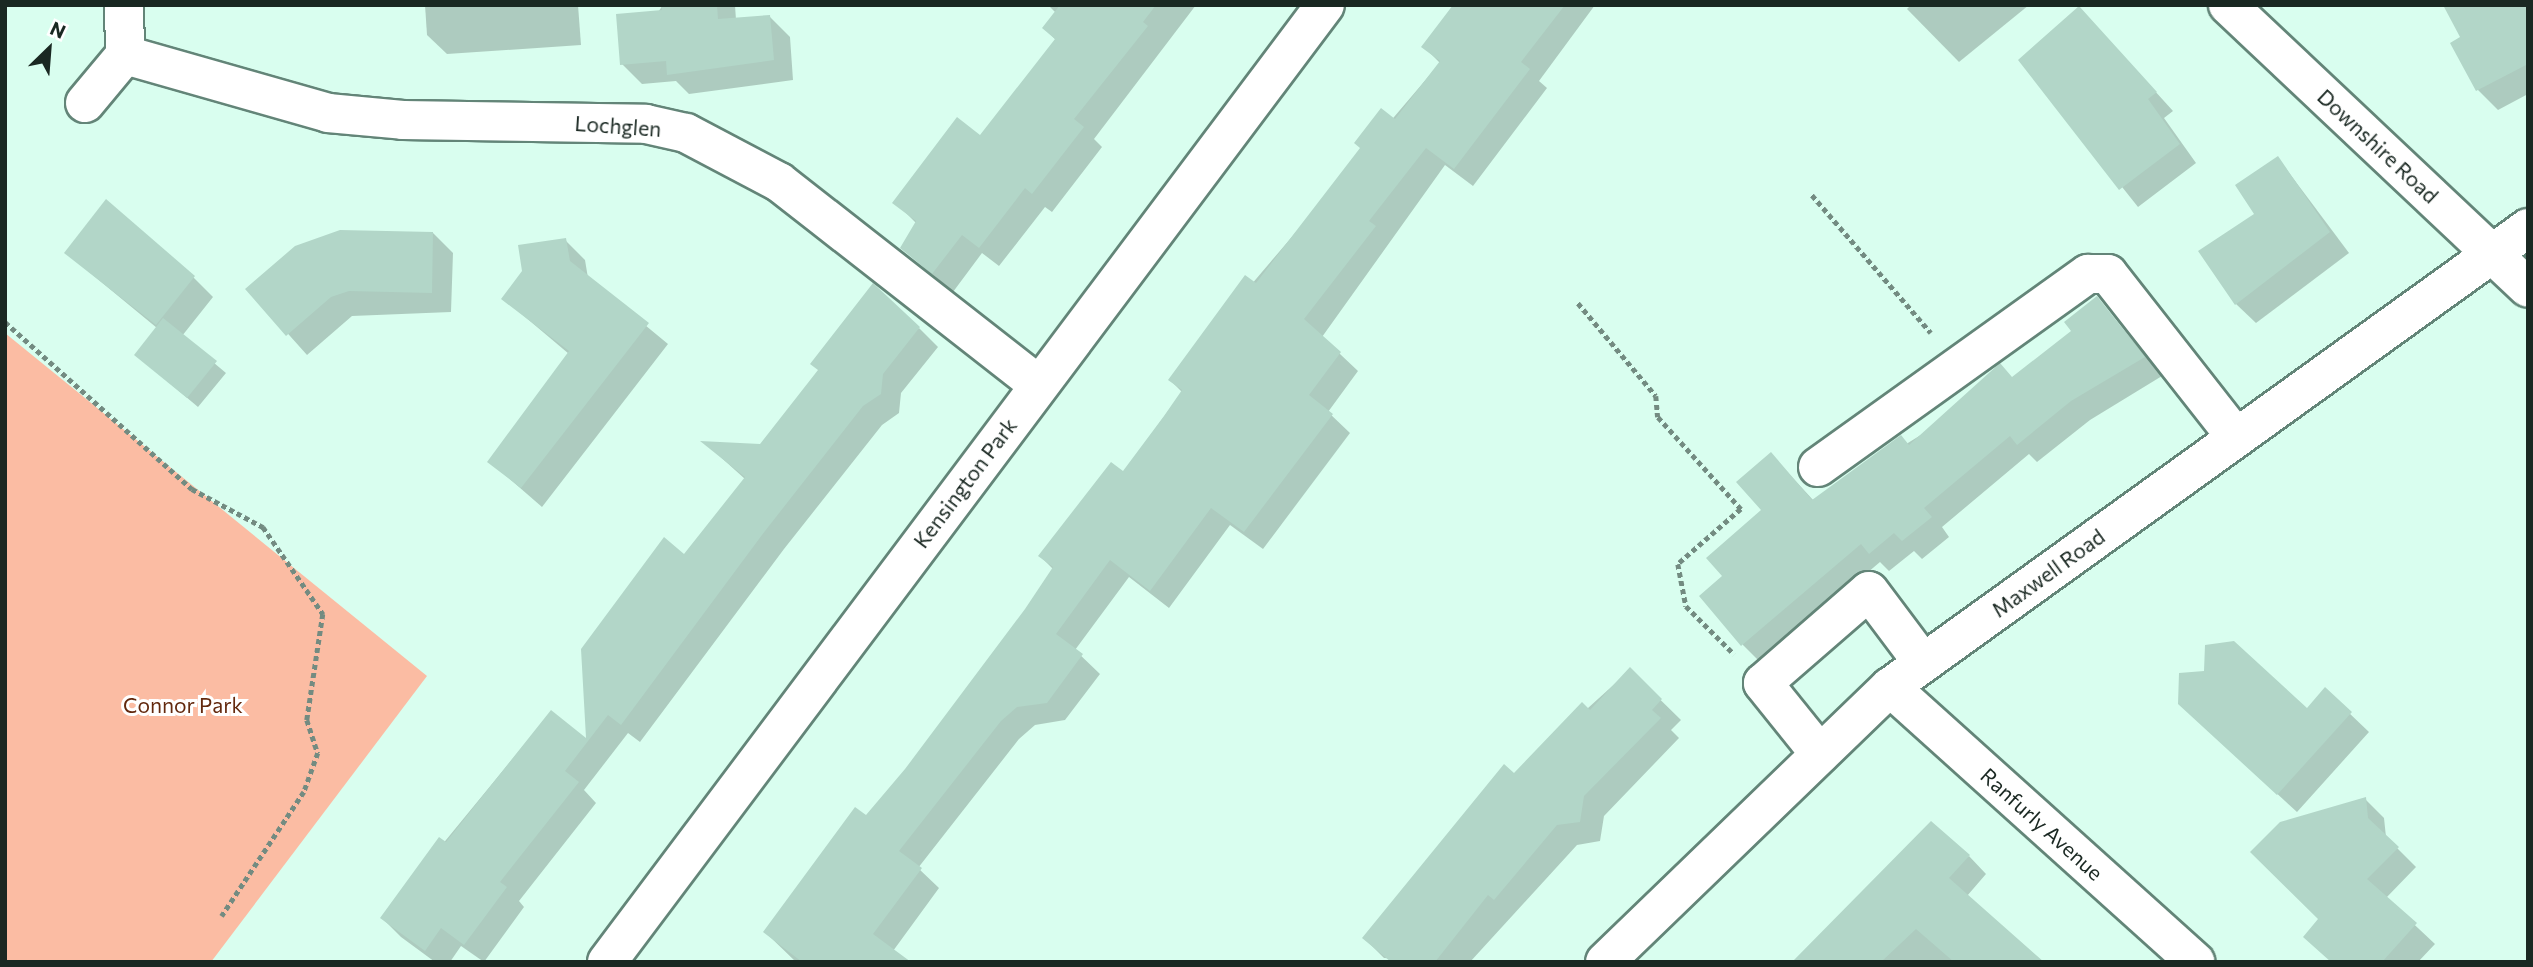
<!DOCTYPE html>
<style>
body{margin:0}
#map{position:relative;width:2533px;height:967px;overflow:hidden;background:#d9feef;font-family:Commissioner,sans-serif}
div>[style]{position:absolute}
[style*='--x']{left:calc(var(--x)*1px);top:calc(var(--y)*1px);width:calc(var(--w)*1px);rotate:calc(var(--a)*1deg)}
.green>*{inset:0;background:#fbbca3}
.shadow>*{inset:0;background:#0003}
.building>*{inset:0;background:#b2d6c8}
.path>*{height:4.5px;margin-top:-2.25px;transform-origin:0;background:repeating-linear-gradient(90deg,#738b81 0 5px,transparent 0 8.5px)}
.roads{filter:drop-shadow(2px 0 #638578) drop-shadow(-2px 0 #638578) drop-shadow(0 2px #638578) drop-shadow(0 -2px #638578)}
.minor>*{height:38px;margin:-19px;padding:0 19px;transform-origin:19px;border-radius:19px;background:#fff}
span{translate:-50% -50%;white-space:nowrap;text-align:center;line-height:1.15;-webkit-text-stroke:6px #fff;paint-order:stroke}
.street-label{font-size:21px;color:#1a2822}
.park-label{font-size:21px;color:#63290e}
.frame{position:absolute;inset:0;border:7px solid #1a2822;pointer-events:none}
.north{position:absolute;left:14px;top:14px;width:70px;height:70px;-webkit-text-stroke:5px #fff;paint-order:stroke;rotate:25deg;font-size:19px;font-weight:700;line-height:28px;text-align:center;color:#1a2822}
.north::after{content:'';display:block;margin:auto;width:24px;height:32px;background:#1a2822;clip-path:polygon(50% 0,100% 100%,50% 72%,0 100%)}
</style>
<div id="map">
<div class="green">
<div style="clip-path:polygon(5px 333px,427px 676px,211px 962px,5px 962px)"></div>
</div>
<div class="shadow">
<div style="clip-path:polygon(425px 5px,578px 5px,581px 45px,447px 54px,427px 35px)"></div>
<div style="clip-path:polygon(663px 5px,735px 5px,736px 20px,770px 17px,790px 37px,793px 80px,689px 94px,676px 81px,642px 84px,622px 64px)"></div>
<div style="clip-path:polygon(1048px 5px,1196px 5px,1094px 139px,1102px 147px,1052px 212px,1045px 207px,999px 266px,982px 253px,953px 292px,902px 248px,917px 224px,895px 202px,981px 137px,1056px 40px,1044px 28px,1056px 13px)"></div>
<div style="clip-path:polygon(1459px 5px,1595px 5px,1539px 81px,1547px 88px,1473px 186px,1445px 165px,1322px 337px,1358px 371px,1328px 412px,1350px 433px,1263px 549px,1230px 525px,1169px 608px,1129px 577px,1075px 650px,1100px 674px,1065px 720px,1035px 725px,1019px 739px,918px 868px,939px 888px,885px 962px,796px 962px,765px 932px,906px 770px,1026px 610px,1053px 569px,1040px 556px,1123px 473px,1182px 392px,1170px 380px,1440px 63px,1424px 47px)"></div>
<div style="clip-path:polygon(1911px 5px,2029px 5px,1959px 62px,1907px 9px)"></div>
<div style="clip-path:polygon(2528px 11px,2528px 94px,2498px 110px,2478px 90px,2452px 44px)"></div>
<div style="clip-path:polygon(2097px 27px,2173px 111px,2164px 118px,2196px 163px,2138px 207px,2021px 60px)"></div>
<div style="clip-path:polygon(2278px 158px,2349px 253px,2256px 323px,2236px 304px)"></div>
<div style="clip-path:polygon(433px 233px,453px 253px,451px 312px,352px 316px,307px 355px,248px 289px)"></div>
<div style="clip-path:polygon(565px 240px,585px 260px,588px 278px,668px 344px,542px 507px,490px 462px,569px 354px,504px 299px,524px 272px)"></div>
<div style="clip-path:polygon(66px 253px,193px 277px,213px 297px,182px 336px,226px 373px,198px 407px,136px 355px,157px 328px)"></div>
<div style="clip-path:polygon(2097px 298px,2162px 376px,2090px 420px,2037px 462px,2029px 454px,1942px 527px,1949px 537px,1922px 559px,1914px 551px,1889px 571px,1880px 562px,1761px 663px,1743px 645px,1724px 576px,1764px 510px,1771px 454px,1814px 501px,2013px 378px,2073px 332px)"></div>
<div style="clip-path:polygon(919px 328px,938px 347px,901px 393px,899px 413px,882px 425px,784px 549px,640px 742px,628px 733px,584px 790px,596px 803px,519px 901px,524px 907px,484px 962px,461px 946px,450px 962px,435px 962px,401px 937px,382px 918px,551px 712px,588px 741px,583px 650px,684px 556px,745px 479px,705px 443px,761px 446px)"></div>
<div style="clip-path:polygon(1630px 670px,1681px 720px,1671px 730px,1679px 738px,1604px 816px,1600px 841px,1577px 845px,1470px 962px,1384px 958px,1364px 938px,1514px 775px)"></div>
<div style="clip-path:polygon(2325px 690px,2369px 732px,2297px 812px,2199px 722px,2307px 710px)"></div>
<div style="clip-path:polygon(2365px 799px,2384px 818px,2386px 837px,2416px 867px,2386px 898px,2435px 944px,2418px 962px,2331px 962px,2321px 919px)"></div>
<div style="clip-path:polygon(1969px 856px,1986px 874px,1967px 896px,2040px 962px,1797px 962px)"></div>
</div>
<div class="building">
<div style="clip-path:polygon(661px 5px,717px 5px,718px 19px,770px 15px,774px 60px,667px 75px,666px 61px,620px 65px,616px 14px,662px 10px)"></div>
<div style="clip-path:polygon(1060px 5px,1156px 5px,1143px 22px,1148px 26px,1074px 119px,1084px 127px,1032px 194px,1025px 188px,979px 248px,962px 235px,932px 274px,900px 248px,916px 221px,892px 203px,957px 117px,980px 135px,1055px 39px,1042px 28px)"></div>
<div style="clip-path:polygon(1453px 5px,1565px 5px,1521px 62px,1530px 69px,1454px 169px,1426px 148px,1369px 221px,1376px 226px,1304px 319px,1341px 352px,1309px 395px,1333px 414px,1244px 532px,1211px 508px,1150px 591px,1110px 560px,1056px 634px,1083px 654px,1047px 703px,1017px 707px,1001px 721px,899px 851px,922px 868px,873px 934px,911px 962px,802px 962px,763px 932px,855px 807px,866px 815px,905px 769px,1025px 609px,1053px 567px,1038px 556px,1111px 462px,1123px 471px,1164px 416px,1182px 390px,1168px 380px,1245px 275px,1256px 283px,1360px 148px,1354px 143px,1381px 108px,1395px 119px,1440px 61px,1421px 47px)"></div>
<div style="clip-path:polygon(2443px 5px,2528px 5px,2528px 64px,2476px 91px,2450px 43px,2460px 37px)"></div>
<div style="clip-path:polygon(2079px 6px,2157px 92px,2148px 99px,2180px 144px,2119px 190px,2018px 60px)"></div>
<div style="clip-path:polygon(2278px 156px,2330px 232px,2235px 305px,2198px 251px,2254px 214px,2235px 185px)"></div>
<div style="clip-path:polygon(106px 199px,195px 276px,156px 325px,64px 253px)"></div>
<div style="clip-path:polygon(340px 230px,433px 232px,432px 293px,349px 291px,331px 297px,286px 336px,245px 289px,295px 246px)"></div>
<div style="clip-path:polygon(566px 238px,570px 261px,649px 323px,521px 488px,487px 462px,569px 351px,501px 299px,522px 271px,518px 245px)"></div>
<div style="clip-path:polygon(873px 283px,920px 327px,883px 374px,881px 394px,863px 406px,765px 531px,621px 725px,608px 715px,565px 771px,579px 782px,500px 882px,507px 887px,464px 945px,441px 928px,425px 951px,380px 918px,439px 837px,446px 842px,551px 710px,586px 738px,581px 649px,664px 537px,684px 554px,745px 477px,700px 441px,760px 444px,818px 370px,810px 364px)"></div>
<div style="clip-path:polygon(2097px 296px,2145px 357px,2071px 401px,2017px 445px,2010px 436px,1924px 508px,1932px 517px,1902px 541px,1894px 533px,1869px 554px,1861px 544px,1741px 646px,1699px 596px,1722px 576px,1706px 558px,1761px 510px,1736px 482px,1771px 452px,1812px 500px,1901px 435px,1909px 445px,2000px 363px,2012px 377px,2071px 331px,2064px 322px)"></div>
<div style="clip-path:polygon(163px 318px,217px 361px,187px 398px,134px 355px)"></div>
<div style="clip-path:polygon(2234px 641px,2307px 708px,2325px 687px,2352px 712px,2277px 795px,2178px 704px,2179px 673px,2204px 671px,2205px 645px)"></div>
<div style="clip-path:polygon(1630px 667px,1662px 699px,1652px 710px,1661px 718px,1584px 796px,1580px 822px,1557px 825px,1494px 900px,1488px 895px,1435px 962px,1391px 962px,1362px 938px,1504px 764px,1514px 773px,1582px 702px,1590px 710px)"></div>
<div style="clip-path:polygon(2366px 797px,2368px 818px,2399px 847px,2367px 879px,2417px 923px,2382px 962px,2331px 962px,2303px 937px,2318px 919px,2250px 852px,2280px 822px)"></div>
<div style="clip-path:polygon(1931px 821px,1970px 855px,1949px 878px,2044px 962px,1954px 962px,1916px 929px,1881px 962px,1792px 962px)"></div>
</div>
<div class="path">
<div style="--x:1812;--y:195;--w:182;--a:49.2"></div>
<div style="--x:1578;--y:303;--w:121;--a:50"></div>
<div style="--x:1656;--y:396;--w:21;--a:85"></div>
<div style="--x:1658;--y:417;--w:124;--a:47.9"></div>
<div style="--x:1741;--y:509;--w:84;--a:138.9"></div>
<div style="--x:1678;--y:564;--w:43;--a:79.2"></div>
<div style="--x:1686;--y:606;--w:68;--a:45"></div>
<div style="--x:5;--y:322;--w:251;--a:41.8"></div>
<div style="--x:192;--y:489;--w:81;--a:28.2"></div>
<div style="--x:263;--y:527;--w:106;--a:55.4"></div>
<div style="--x:323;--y:614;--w:107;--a:98.6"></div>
<div style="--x:307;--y:720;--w:35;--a:72"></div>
<div style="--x:318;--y:753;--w:41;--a:109.7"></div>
<div style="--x:304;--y:792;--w:149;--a:123.5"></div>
</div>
<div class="roads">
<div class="minor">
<div style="--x:2228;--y:5;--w:412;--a:43.3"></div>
<div style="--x:125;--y:55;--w:211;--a:15.9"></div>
<div style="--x:328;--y:113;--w:75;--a:5.3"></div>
<div style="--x:403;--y:120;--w:243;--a:0.9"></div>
<div style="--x:646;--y:124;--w:41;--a:12.7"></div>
<div style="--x:686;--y:133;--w:105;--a:27.8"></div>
<div style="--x:779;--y:182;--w:328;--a:38"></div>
<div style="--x:85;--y:103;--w:62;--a:-50.2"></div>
<div style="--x:125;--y:55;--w:50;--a:-91.1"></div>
<div style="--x:1818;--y:467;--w:332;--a:-35.6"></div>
<div style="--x:2088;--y:274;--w:20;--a:0"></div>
<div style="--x:2108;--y:274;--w:207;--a:51.9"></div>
<div style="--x:1890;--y:687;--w:411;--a:42"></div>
<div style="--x:1820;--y:754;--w:91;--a:-128.8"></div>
<div style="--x:1763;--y:683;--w:140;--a:-41"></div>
<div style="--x:1869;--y:591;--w:90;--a:53.1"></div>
<div style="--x:607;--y:962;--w:1196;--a:-53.12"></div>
<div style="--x:1605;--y:962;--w:396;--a:-44"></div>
<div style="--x:1890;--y:687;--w:786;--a:-35.73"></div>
</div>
</div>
<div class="street-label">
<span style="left:618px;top:126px;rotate:4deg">Lochglen</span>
<span style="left:2378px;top:146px;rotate:43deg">Downshire Road</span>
<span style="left:965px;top:483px;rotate:-53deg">Kensington Park</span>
<span style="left:2048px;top:573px;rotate:-36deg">Maxwell Road</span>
<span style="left:2042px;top:824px;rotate:42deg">Ranfurly Avenue</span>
</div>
<div class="park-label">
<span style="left:183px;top:705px">Connor Park</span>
</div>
<div class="frame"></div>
<div class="north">N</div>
</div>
